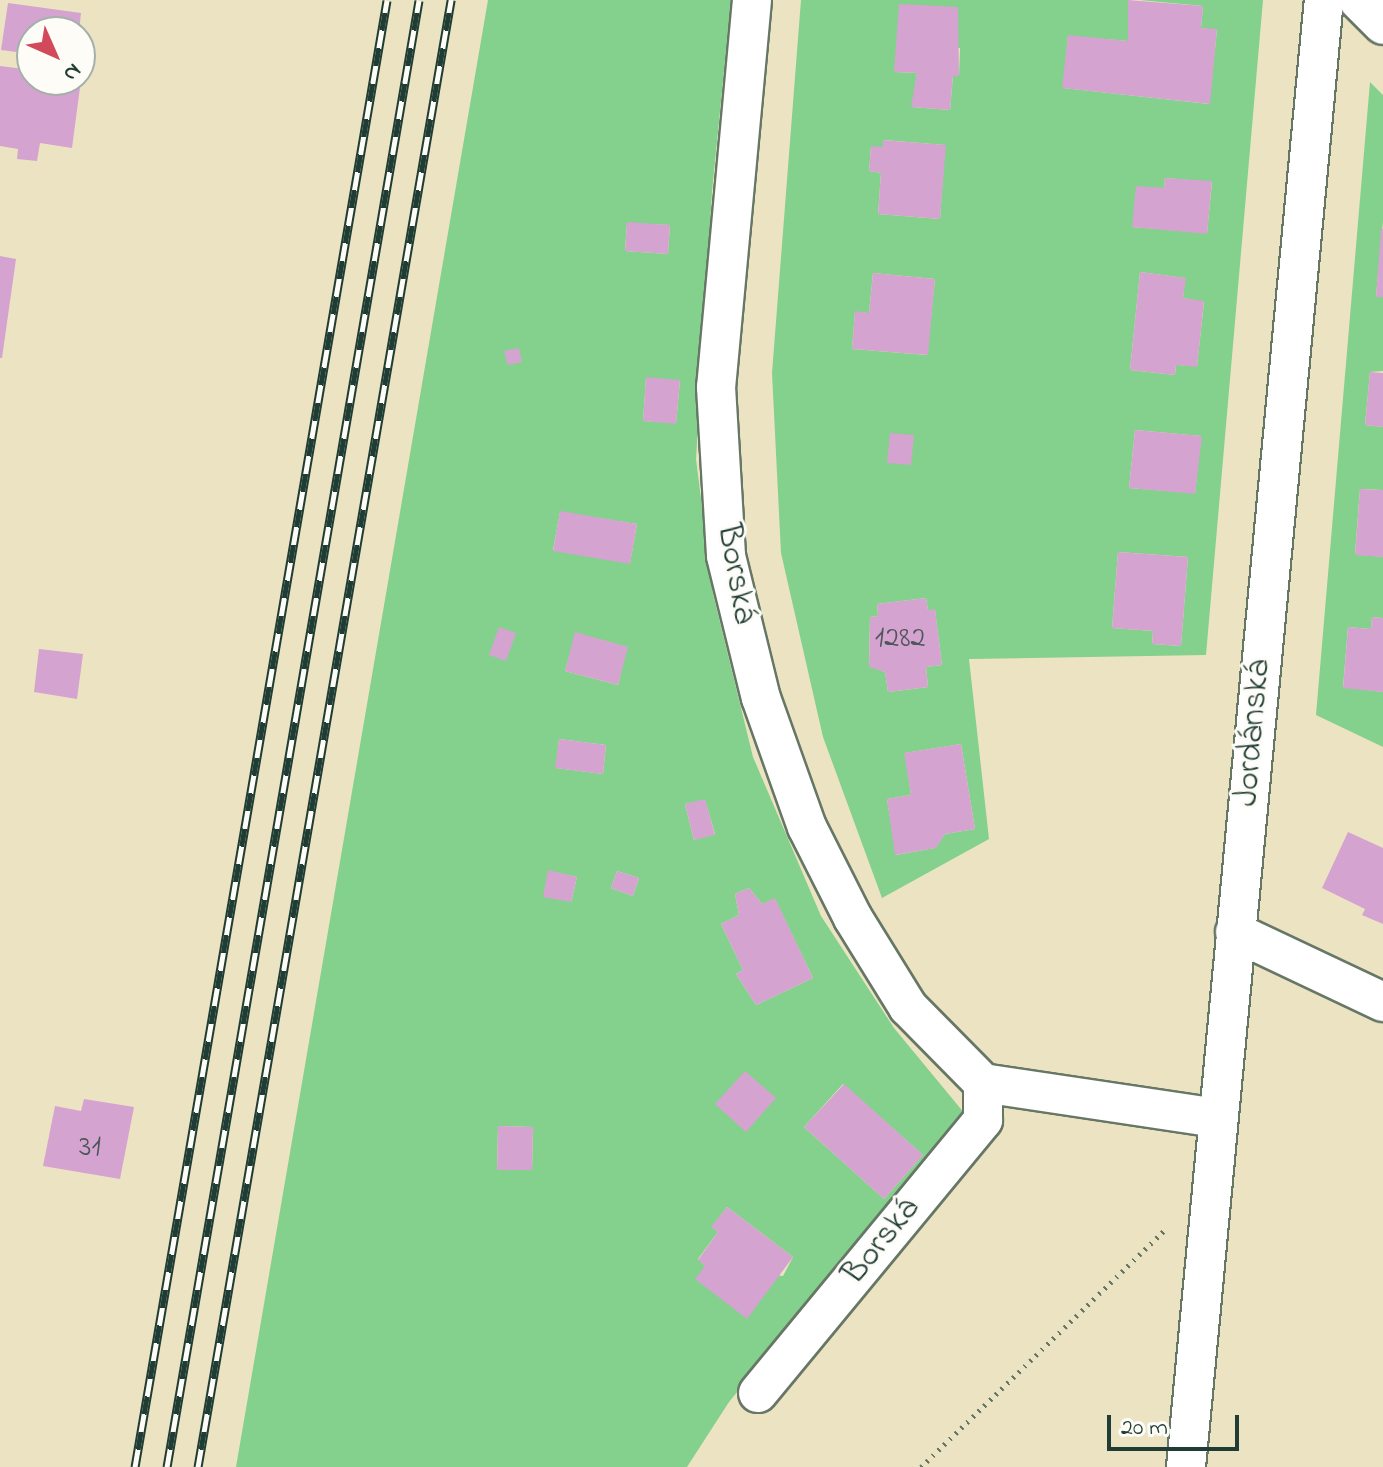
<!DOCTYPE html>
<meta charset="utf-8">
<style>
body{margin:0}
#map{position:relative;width:1383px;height:1467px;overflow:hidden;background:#ece3c2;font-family:"Indie Flower",sans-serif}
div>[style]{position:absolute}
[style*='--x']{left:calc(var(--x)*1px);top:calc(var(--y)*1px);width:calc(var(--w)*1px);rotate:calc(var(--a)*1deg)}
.green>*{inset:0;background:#84d08d}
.building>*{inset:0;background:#d5a3cf}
.path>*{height:5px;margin-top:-2.5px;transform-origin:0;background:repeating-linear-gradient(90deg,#677766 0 2px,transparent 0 8px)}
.roads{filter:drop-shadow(2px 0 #677766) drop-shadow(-2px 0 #677766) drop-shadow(0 2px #677766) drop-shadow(0 -2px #677766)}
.street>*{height:38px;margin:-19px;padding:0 19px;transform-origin:19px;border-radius:19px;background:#fff}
.rail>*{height:9px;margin-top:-4.5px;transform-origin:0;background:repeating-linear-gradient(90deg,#fdfcf7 0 18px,#1f3d34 0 36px);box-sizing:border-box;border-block:2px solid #1f3d34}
span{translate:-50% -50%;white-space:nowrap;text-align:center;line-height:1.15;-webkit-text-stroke:6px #fdfcf7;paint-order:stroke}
.number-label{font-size:30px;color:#4c565b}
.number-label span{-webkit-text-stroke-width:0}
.street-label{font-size:34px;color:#1f3d34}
.north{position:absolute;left:16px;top:16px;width:80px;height:80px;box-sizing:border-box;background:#fdfcf7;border:2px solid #a4b0a9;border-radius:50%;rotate:135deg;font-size:22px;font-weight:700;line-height:32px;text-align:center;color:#1f3d34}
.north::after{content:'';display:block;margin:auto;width:28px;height:36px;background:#d1495b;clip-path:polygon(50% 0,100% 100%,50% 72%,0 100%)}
.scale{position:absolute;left:1107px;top:1415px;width:132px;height:36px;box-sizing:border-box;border:4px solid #1f3d34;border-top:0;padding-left:10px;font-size:24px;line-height:28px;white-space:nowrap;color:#1f3d34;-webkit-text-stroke:6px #fdfcf7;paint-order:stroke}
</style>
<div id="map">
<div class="green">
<div style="clip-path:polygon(evenodd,488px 0,731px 0,712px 192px,696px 459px,713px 594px,753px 757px,821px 916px,894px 1028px,965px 1114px,729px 1402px,687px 1467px,236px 1467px,488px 0,627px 223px,670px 225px,668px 254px,625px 251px,627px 223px,488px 0,646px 378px,680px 381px,676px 423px,643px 421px,646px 378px,488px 0,560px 512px,637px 524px,630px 563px,553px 550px,560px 512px,488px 0,576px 633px,627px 647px,618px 685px,565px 671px,576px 633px,488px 0,559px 739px,606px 745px,603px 774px,556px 768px,559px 739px,488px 0,705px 800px,715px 834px,694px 840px,685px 804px,705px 800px,488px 0,549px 871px,577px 877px,571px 902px,549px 871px,488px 0,617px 871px,639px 878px,633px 896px,611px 888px,617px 871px,488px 0,749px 888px,762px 904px,775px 899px,813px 978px,756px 1005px,736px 974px,743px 970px,721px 924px,739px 915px,735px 894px,749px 888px,488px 0,843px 1084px,923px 1155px,884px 1199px,804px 1127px,843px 1084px,488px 0,498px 1126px,533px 1127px,532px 1170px,497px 1169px,498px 1126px,488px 0,727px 1207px,793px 1257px,783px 1276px,705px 1266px,698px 1259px,718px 1232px,712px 1227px,727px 1207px)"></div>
<div style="clip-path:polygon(evenodd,801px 0,1128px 0,1128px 41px,1068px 36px,1063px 88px,1209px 104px,1217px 30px,1201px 28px,1203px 6px,1139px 0,1263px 0,1206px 655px,969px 659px,989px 839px,882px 898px,823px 737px,781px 553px,772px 373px,801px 0,955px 48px,960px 48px,959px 76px,953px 76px,950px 110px,912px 107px,917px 73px,895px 72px,955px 48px,801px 0,884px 140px,945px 145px,940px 219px,878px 214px,881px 173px,869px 171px,871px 147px,883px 147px,884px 140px,801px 0,1165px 178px,1212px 182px,1207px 233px,1132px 227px,1164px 188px,1165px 178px,801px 0,1140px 272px,1185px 278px,1183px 298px,1204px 302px,1197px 366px,1176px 365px,1175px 375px,1130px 370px,1140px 272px,801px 0,873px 273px,935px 279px,927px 355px,852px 349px,855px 312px,869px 313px,873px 273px,801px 0,1135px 430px,1201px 436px,1195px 493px,1129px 488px,1135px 430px,801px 0,1118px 552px,1188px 557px,1181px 646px,1152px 644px,1153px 631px,1112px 628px,1118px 552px,801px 0,926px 598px,928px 610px,935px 610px,942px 665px,926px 667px,928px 687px,888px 692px,885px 672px,869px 666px,870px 617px,878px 616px,877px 604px,926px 598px,801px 0,961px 744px,975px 829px,945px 834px,935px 848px,896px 855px,887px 799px,911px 795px,905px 753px,961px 744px)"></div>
<div style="clip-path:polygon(1370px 82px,1383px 95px,1383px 222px,1376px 296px,1383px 297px,1383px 371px,1370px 372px,1365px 425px,1383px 427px,1383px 490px,1360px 489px,1355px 554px,1383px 557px,1383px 618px,1372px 617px,1371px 629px,1348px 627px,1343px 687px,1383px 692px,1383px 747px,1316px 715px)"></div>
</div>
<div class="building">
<div style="clip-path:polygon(1128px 0,1203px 6px,1201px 28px,1217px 29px,1210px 104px,1062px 88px,1068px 35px,1128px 41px)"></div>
<div style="clip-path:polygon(8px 3px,81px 13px,79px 32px,32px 32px,32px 54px,1px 50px)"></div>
<div style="clip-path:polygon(899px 4px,958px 7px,959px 76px,953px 76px,950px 110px,911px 107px,917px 73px,894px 72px)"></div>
<div style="clip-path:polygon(0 66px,32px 70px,32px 80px,81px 80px,72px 148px,40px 143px,37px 161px,17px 159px,18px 149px,0 146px)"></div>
<div style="clip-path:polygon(883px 140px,946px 145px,940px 219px,878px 214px,881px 173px,869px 171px,871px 146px,883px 147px)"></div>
<div style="clip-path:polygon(1165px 178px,1212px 181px,1207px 234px,1132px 227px,1136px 186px,1164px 188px)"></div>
<div style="clip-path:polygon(627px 222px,670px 225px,668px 254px,625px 251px)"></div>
<div style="clip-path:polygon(1381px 229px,1383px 229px,1383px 297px,1376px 297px)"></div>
<div style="clip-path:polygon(0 256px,16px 259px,2px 358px,0 358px)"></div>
<div style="clip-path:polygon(1140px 272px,1186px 278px,1183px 298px,1204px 301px,1197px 367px,1176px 365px,1175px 375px,1130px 370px)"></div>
<div style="clip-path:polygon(873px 273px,935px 279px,928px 355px,852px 349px,855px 311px,869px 313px)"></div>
<div style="clip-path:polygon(519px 348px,522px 362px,508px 365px,504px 351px)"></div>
<div style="clip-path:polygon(1370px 372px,1383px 373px,1383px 427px,1365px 425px)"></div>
<div style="clip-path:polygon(646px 377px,680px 380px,676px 424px,643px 421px)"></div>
<div style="clip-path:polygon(1135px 430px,1202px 436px,1195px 494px,1129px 488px)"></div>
<div style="clip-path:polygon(890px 433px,914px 435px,911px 465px,887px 463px)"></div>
<div style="clip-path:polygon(1360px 489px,1383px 490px,1383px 557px,1355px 555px)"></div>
<div style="clip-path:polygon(560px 511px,637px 524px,630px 564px,553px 551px)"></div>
<div style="clip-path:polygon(1118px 552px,1188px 557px,1181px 646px,1152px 644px,1153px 631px,1112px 628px)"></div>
<div style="clip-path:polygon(926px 598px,928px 610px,935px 609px,942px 665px,926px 667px,928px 687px,888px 692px,885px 672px,869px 667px,870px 617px,878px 616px,877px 604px)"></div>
<div style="clip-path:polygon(1372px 617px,1383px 618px,1383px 692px,1343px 688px,1348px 627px,1371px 629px)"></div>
<div style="clip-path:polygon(499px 627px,516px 633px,506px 661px,489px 655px)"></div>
<div style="clip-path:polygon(575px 632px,628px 647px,618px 685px,565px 671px)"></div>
<div style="clip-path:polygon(39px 649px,83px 654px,77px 699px,34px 692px)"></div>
<div style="clip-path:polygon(559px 739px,606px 745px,603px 774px,555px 768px)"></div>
<div style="clip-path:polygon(961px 744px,975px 829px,945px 834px,936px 848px,895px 855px,887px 799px,911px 795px,904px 753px)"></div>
<div style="clip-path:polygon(705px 799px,715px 835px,694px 840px,685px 804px)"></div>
<div style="clip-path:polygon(1348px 832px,1383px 848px,1383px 924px,1362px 915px,1365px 909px,1322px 888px)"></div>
<div style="clip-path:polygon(548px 870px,577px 877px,571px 902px,543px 897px)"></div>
<div style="clip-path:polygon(617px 871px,639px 878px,633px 896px,611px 888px)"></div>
<div style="clip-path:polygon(749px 888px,762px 904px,775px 898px,813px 978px,756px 1005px,736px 974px,743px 970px,721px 924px,739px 915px,735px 894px)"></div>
<div style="clip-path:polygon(745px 1071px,776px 1098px,746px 1132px,715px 1104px)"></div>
<div style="clip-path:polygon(844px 1084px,923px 1155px,884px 1199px,804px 1127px)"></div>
<div style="clip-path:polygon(84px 1099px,134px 1107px,120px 1179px,43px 1166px,55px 1106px,81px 1111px)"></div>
<div style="clip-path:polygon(498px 1126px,533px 1127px,532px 1170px,497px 1170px)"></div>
<div style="clip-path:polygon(727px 1207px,793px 1257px,747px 1319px,695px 1279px,705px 1266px,698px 1260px,718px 1232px,711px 1227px)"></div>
</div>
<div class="path">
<div style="--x:921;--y:1467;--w:343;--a:-44.2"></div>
</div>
<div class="roads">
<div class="street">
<div style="--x:752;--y:0;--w:389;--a:95.3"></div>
<div style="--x:716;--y:387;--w:169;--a:86.6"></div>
<div style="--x:726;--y:556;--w:146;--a:76.2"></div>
<div style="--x:761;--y:698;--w:137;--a:70.4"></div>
<div style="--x:807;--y:827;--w:102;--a:63.2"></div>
<div style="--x:853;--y:918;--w:105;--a:58.3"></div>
<div style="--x:908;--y:1007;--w:107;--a:45.4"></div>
<div style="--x:983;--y:1083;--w:237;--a:8.5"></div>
<div style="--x:1358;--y:0;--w:35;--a:45"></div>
<div style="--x:1235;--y:932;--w:164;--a:25.3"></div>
<div style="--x:758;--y:1393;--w:354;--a:-50.5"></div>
<div style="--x:983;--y:1120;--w:37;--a:-90"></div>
<div style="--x:1186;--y:1467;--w:1473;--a:-84.63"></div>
</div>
</div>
<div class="rail">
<div style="--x:135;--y:1467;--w:1488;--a:-80.25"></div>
<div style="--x:167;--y:1467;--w:1488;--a:-80.25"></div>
<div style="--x:198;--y:1467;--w:1489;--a:-80.21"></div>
</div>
<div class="number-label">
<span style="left:900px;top:639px">1282</span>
<span style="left:90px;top:1148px">31</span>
</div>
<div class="street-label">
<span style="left:735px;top:574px;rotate:80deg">Borská</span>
<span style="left:1254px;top:733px;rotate:-85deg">Jordánská</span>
<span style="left:882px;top:1242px;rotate:-51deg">Borská</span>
</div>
<div class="north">N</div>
<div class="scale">20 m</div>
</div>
